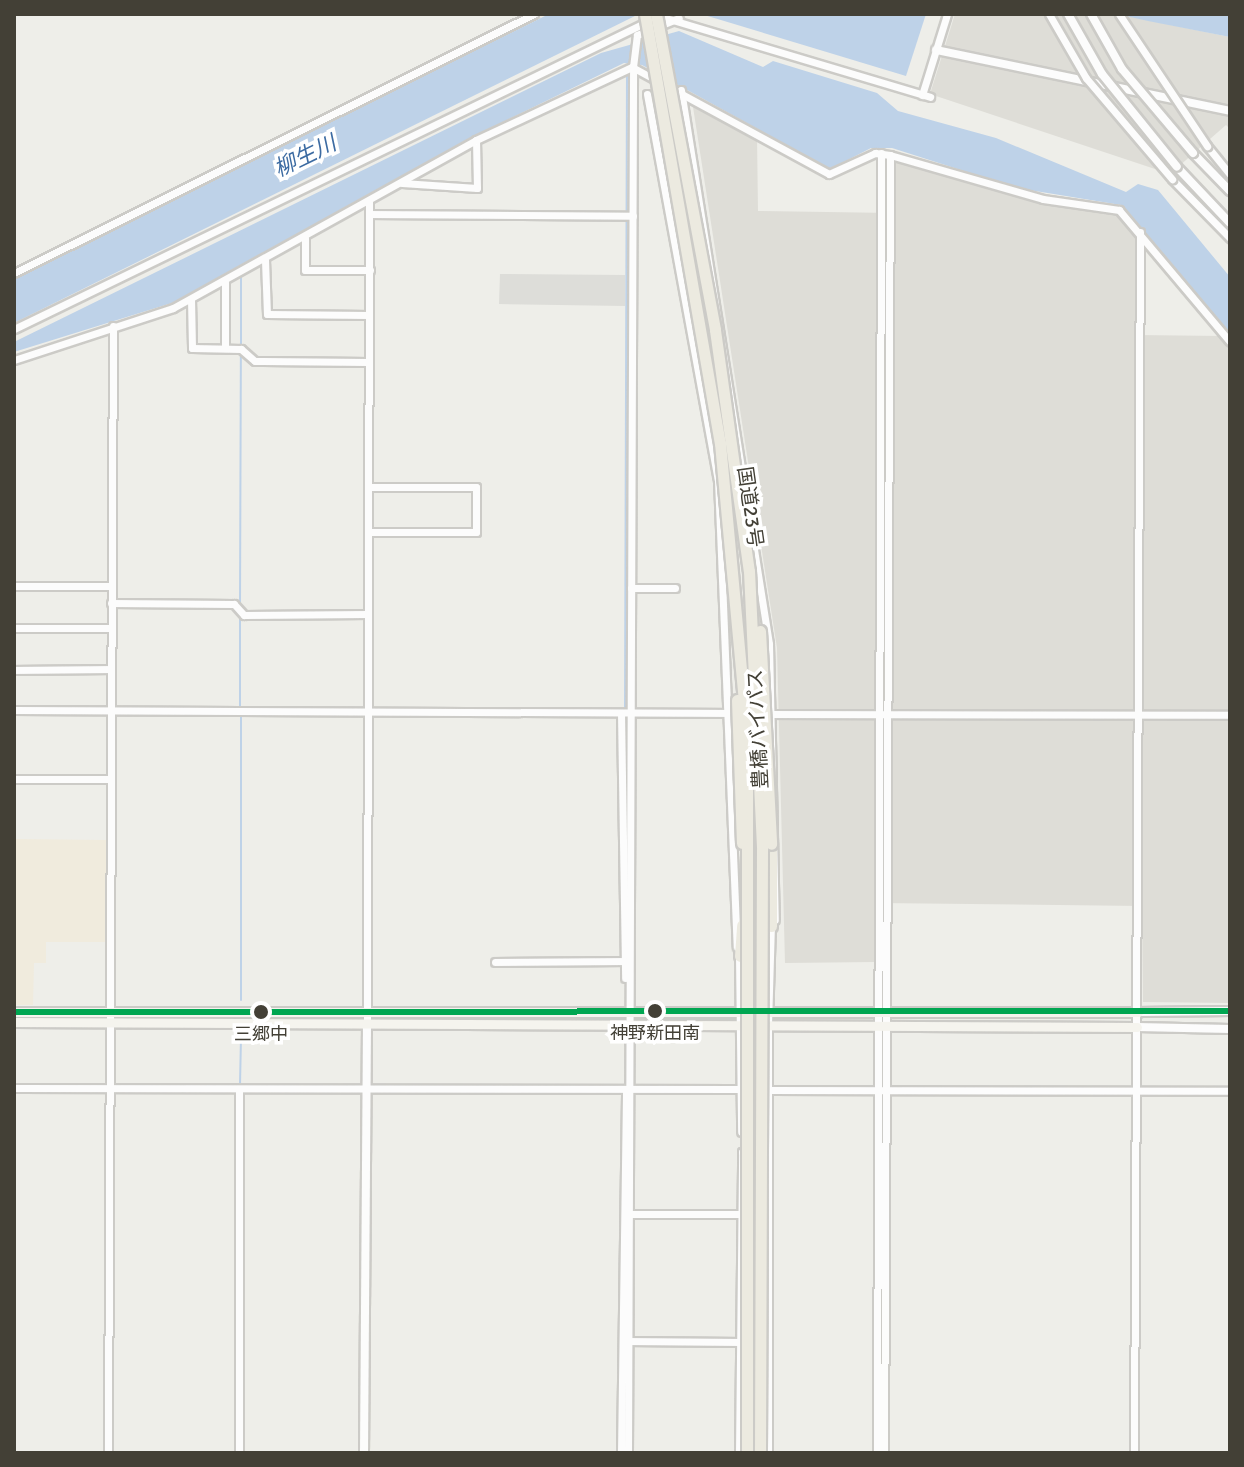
<!DOCTYPE html>
<meta charset="utf-8">
<style>
body{margin:0}
#map{position:relative;width:1244px;height:1467px;overflow:hidden;background:#eeeee9;font-family:Signika,"Noto Sans JP",sans-serif}
div>[style]{position:absolute}
[style*='--x']{left:calc(var(--x)*1px);top:calc(var(--y)*1px);width:calc(var(--w)*1px);rotate:calc(var(--a)*1deg)}
.commercial>*{inset:0;background:#f0ebdd}
.industrial>*{inset:0;background:#deddd7}
.parking>*{inset:0;background:#ddddd9}
.water>*{inset:0;background:#bed2e8}
.stream>*{height:2px;margin:-1px;padding:0 1px;transform-origin:1px;border-radius:1px;background:#bed2e8}
.roads{filter:drop-shadow(2px 0 #cccbc7) drop-shadow(-2px 0 #cccbc7) drop-shadow(0 2px #cccbc7) drop-shadow(0 -2px #cccbc7)}
.minor>*{height:7px;margin:-3.5px;padding:0 3.5px;transform-origin:3.5px;border-radius:3.5px;background:#fcfcfc}
.tertiary>*{height:8px;margin:-4px;padding:0 4px;transform-origin:4px;border-radius:4px;background:#fcfcfc}
.secondary>*{height:9px;margin:-4.5px;padding:0 4.5px;transform-origin:4.5px;border-radius:4.5px;background:#f5f4ee}
.trunk>*{height:11px;margin:-5.5px;padding:0 5.5px;transform-origin:5.5px;border-radius:5.5px;background:#eceae0}
.bridges{filter:drop-shadow(2px 0 #cccbc7) drop-shadow(-2px 0 #cccbc7) drop-shadow(0 2px #cccbc7) drop-shadow(0 -2px #cccbc7)}
.minor-bridge>*{height:7px;margin:-3.5px;padding:0 3.5px;transform-origin:3.5px;border-radius:3.5px;background:#fcfcfc}
.tertiary-bridge>*{height:8px;margin:-4px;padding:0 4px;transform-origin:4px;border-radius:4px;background:#fcfcfc}
.trunk-bridge>*{height:11px;margin:-5.5px;padding:0 5.5px;transform-origin:5.5px;border-radius:5.5px;background:#eceae0}
.bus-1>*{height:6px;margin:-3px;padding:0 3px;transform-origin:3px;border-radius:3px;background:#00a651}
.dots>*{width:22px;height:22px;translate:-50% -50%;box-sizing:border-box;border:4px solid #fff;border-radius:50%}
span{translate:-50% -50%;white-space:nowrap;text-align:center;line-height:1.15;-webkit-text-stroke:7px #fff;paint-order:stroke}
.bus-label{font-size:18px;color:#434036}
.street-label{font-size:20px;color:#434036}
.water-label{font-size:22px;color:#3c6ba2;font-style:italic}
.frame{position:absolute;inset:0;border:16px solid #434036;pointer-events:none}
</style>
<div id="map">
<div class="commercial">
<div style="clip-path:polygon(14px 839px,107px 840px,107px 942px,46px 942px,46px 963px,34px 963px,33px 1005px,14px 1005px)"></div>
</div>
<div class="industrial">
<div style="clip-path:polygon(955px 14px,1117px 14px,1230px 37px,1230px 129px,1226px 125px,1170px 174px,930px 94px)"></div>
<div style="clip-path:polygon(705px 106px,757px 136px,758px 211px,892px 213px,892px 160px,1043px 201px,1119px 212px,1136px 230px,1136px 335px,1223px 336px,1230px 345px,1230px 1003px,1143px 1002px,1142px 906px,877px 903px,875px 962px,785px 963px,777px 648px,693px 107px)"></div>
</div>
<div class="parking">
<div style="clip-path:polygon(500px 274px,625px 275px,625px 306px,499px 304px)"></div>
</div>
<div class="water">
<div style="clip-path:polygon(549px 14px,639px 14px,14px 323px,14px 278px)"></div>
<div style="clip-path:polygon(701px 14px,926px 14px,906px 76px)"></div>
<div style="clip-path:polygon(1117px 14px,1230px 14px,1230px 37px,1148px 21px)"></div>
<div style="clip-path:polygon(679px 31px,763px 67px,773px 61px,877px 93px,898px 111px,996px 138px,1126px 192px,1138px 184px,1158px 190px,1230px 277px,1230px 335px,1121px 205px,1017px 188px,892px 148px,871px 148px,830px 169px,642px 65px,624px 63px,474px 136px,175px 302px,14px 352px,14px 342px,601px 53px)"></div>
</div>
<div class="stream">
<div style="--x:241;--y:346;--w:73;--a:-90"></div>
<div style="--x:240;--y:606;--w:253;--a:-89.8"></div>
<div style="--x:240;--y:706;--w:89;--a:-90"></div>
<div style="--x:625;--y:710;--w:637;--a:-89.82"></div>
<div style="--x:883;--y:711;--w:554;--a:-89.79"></div>
<div style="--x:625;--y:717;--w:41;--a:90"></div>
<div style="--x:241;--y:1000;--w:287;--a:-90"></div>
<div style="--x:882;--y:1000;--w:283;--a:-89.8"></div>
<div style="--x:240;--y:1085;--w:49;--a:-88.8"></div>
</div>
<div class="roads">
<div class="minor">
<div style="--x:681;--y:90;--w:561;--a:80.97"></div>
<div style="--x:769;--y:644;--w:276;--a:88.8"></div>
<div style="--x:647;--y:94;--w:392;--a:79.6"></div>
<div style="--x:718;--y:480;--w:467;--a:87.7"></div>
<div style="--x:922;--y:95;--w:85;--a:-72.8"></div>
<div style="--x:1207;--y:146;--w:36;--a:51"></div>
<div style="--x:890;--y:155;--w:159;--a:16"></div>
<div style="--x:1043;--y:199;--w:77;--a:8.2"></div>
<div style="--x:1119;--y:210;--w:172;--a:49.9"></div>
<div style="--x:1172;--y:179;--w:83;--a:45.5"></div>
<div style="--x:402;--y:183;--w:75;--a:3.8"></div>
<div style="--x:477;--y:188;--w:48;--a:-91.2"></div>
<div style="--x:370;--y:214;--w:263;--a:0.4"></div>
<div style="--x:305;--y:238;--w:32;--a:90"></div>
<div style="--x:305;--y:270;--w:65;--a:0"></div>
<div style="--x:265;--y:260;--w:54;--a:87.9"></div>
<div style="--x:267;--y:314;--w:102;--a:0.6"></div>
<div style="--x:14;--y:273;--w:581;--a:-26.48"></div>
<div style="--x:191;--y:299;--w:49;--a:88.8"></div>
<div style="--x:192;--y:348;--w:49;--a:1.2"></div>
<div style="--x:241;--y:349;--w:18;--a:41"></div>
<div style="--x:255;--y:361;--w:113;--a:0.5"></div>
<div style="--x:14;--y:329;--w:717;--a:-25.89"></div>
<div style="--x:659;--y:16;--w:283;--a:16.6"></div>
<div style="--x:225;--y:348;--w:66;--a:-90"></div>
<div style="--x:14;--y:360;--w:167;--a:-18.1"></div>
<div style="--x:173;--y:308;--w:346;--a:-29"></div>
<div style="--x:476;--y:140;--w:172;--a:-25.1"></div>
<div style="--x:632;--y:67;--w:224;--a:28.5"></div>
<div style="--x:829;--y:174;--w:51;--a:-24.5"></div>
<div style="--x:875;--y:153;--w:15;--a:8"></div>
<div style="--x:890;--y:155;--w:1298;--a:90.26"></div>
<div style="--x:368;--y:487;--w:108;--a:0"></div>
<div style="--x:476;--y:487;--w:45;--a:90"></div>
<div style="--x:476;--y:532;--w:107;--a:180"></div>
<div style="--x:14;--y:586;--w:97;--a:0"></div>
<div style="--x:631;--y:588;--w:44;--a:0"></div>
<div style="--x:111;--y:603;--w:123;--a:0.5"></div>
<div style="--x:234;--y:604;--w:15;--a:48"></div>
<div style="--x:244;--y:615;--w:124;--a:-0.5"></div>
<div style="--x:14;--y:628;--w:97;--a:0"></div>
<div style="--x:14;--y:670;--w:97;--a:-0.6"></div>
<div style="--x:14;--y:710;--w:726;--a:0.24"></div>
<div style="--x:621;--y:713;--w:265;--a:89.1"></div>
<div style="--x:760;--y:714;--w:470;--a:0.1"></div>
<div style="--x:14;--y:779;--w:96;--a:0"></div>
<div style="--x:495;--y:962;--w:130;--a:-0.4"></div>
<div style="--x:768;--y:1025;--w:428;--a:90"></div>
<div style="--x:367;--y:1027;--w:826;--a:-89.86"></div>
<div style="--x:14;--y:1088;--w:727;--a:0.08"></div>
<div style="--x:768;--y:1090;--w:462;--a:0.1"></div>
<div style="--x:628;--y:1214;--w:112;--a:0"></div>
<div style="--x:628;--y:1341;--w:111;--a:0.5"></div>
<div style="--x:108;--y:1453;--w:1127;--a:-89.75"></div>
<div style="--x:239;--y:1453;--w:364;--a:-90"></div>
<div style="--x:621;--y:1453;--w:363;--a:-89.2"></div>
<div style="--x:628;--y:1453;--w:1386;--a:-89.79"></div>
<div style="--x:633;--y:67;--w:32;--a:-83"></div>
<div style="--x:637;--y:35;--w:45;--a:-22"></div>
<div style="--x:739;--y:1453;--w:301;--a:-89.4"></div>
<div style="--x:742;--y:1152;--w:21;--a:3"></div>
<div style="--x:877;--y:1453;--w:1300;--a:-89.82"></div>
<div style="--x:1134;--y:1453;--w:1221;--a:-89.72"></div>
</div>
<div class="tertiary">
<div style="--x:936;--y:50;--w:300;--a:11.7"></div>
<div style="--x:1193;--y:153;--w:53;--a:45.8"></div>
<div style="--x:1177;--y:167;--w:77;--a:46.6"></div>
<div style="--x:740;--y:956;--w:176;--a:89.3"></div>
<div style="--x:1138;--y:1012;--w:92;--a:-0.6"></div>
<div style="--x:768;--y:1025;--w:99;--a:-88.3"></div>
<div style="--x:1137;--y:1027;--w:93;--a:1.2"></div>
<div style="--x:364;--y:1453;--w:426;--a:-89.6"></div>
</div>
<div class="secondary">
<div style="--x:14;--y:1012;--w:1124;--a:0"></div>
<div style="--x:14;--y:1022;--w:1123;--a:0.26"></div>
</div>
<div class="trunk">
<div style="--x:771;--y:844;--w:82;--a:90"></div>
<div style="--x:740;--y:956;--w:31;--a:-86"></div>
</div>
</div>
<div class="bridges">
<div class="minor-bridge">
<div style="--x:1049;--y:14;--w:74;--a:60"></div>
<div style="--x:1086;--y:78;--w:133;--a:49.6"></div>
<div style="--x:1119;--y:14;--w:159;--a:56.3"></div>
</div>
<div class="tertiary-bridge">
<div style="--x:1068;--y:14;--w:69;--a:60.5"></div>
<div style="--x:1102;--y:74;--w:119;--a:51.1"></div>
<div style="--x:1091;--y:14;--w:63;--a:60.6"></div>
<div style="--x:1122;--y:69;--w:110;--a:49.8"></div>
</div>
<div class="trunk-bridge">
<div style="--x:645;--y:14;--w:436;--a:80.1"></div>
<div style="--x:720;--y:443;--w:294;--a:84.7"></div>
<div style="--x:747;--y:736;--w:717;--a:90"></div>
<div style="--x:656;--y:14;--w:321;--a:79.4"></div>
<div style="--x:715;--y:330;--w:243;--a:82"></div>
<div style="--x:749;--y:571;--w:279;--a:87.3"></div>
<div style="--x:762;--y:850;--w:603;--a:90.19"></div>
<div style="--x:760;--y:631;--w:213;--a:87"></div>
<div style="--x:737;--y:700;--w:143;--a:88"></div>
</div>
</div>
<div class="bus-1">
<div style="--x:14;--y:1012;--w:1216;--a:-0.05"></div>
</div>
<div class="dots">
<div style="left:655px;top:1011px;background:#434036"></div>
<div style="left:261px;top:1012px;background:#434036"></div>
</div>
<div class="bus-label">
<span style="left:655px;top:1033px">神野新田南</span>
<span style="left:261px;top:1034px">三郷中</span>
</div>
<div class="street-label">
<span style="left:750px;top:507px;rotate:82deg">国道23号</span>
<span style="left:758px;top:729px;rotate:-93deg">豊橋バイパス</span>
</div>
<div class="water-label">
<span style="left:305px;top:156px;rotate:-26deg">柳生川</span>
</div>
<div class="frame"></div>
</div>
